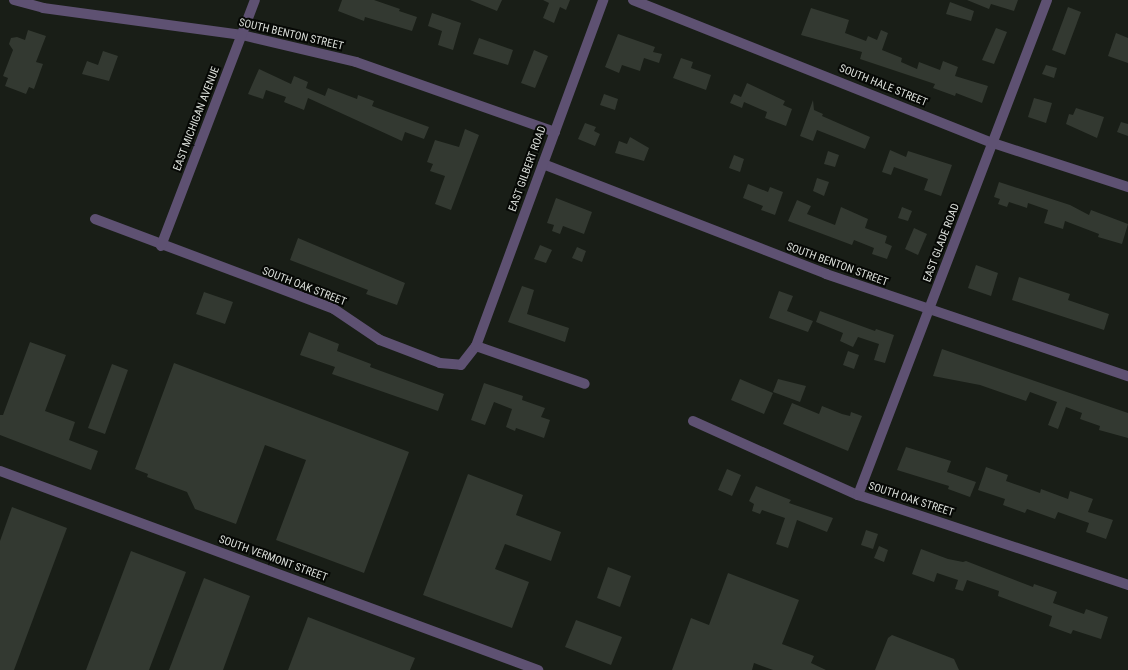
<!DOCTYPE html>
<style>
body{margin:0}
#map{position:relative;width:1128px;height:670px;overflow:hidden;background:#191e17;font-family:"Roboto Condensed",sans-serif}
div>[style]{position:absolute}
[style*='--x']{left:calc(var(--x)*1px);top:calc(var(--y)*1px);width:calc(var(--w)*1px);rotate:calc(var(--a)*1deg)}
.building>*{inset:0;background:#333931}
.street>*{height:10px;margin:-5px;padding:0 5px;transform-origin:5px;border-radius:5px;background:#5e5172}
span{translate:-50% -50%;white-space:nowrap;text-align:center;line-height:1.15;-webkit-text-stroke:4px #060805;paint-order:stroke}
.street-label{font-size:11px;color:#dbdfda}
</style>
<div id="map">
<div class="building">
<div style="clip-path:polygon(342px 0,374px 0,400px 9px,399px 11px,417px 17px,412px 31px,365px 17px,364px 21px,338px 11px)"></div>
<div style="clip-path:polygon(470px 0,502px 0,497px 11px)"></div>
<div style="clip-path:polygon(543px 0,570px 0,566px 10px,560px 7px,554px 23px,543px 18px,549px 3px)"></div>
<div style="clip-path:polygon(967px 0,1018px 0,1014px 11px,991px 4px,989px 9px)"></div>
<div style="clip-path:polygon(950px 2px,974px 11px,971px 21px,946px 14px)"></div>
<div style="clip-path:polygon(1068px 7px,1081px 12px,1065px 55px,1052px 50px)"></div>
<div style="clip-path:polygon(811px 8px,849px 20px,845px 33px,866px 41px,868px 36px,877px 40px,881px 30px,888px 33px,882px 50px,902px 58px,901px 62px,917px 69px,919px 62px,940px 70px,943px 61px,958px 67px,955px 76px,988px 86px,982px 103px,956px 93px,955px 96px,933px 88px,935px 84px,860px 59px,862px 52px,801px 35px)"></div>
<div style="clip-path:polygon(432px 13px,461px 23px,453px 50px,438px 45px,442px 31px,428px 26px)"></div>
<div style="clip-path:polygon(996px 28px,1007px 32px,994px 64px,982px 60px)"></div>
<div style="clip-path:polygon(28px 30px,46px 36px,36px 62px,43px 64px,34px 89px,29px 87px,26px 94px,5px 86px,8px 78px,3px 76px,13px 50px,9px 44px,11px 38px,17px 37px,25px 40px)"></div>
<div style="clip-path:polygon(1116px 33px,1128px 38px,1128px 63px,1108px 56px)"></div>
<div style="clip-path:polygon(618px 34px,655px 47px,653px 52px,662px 54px,659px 63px,644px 58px,640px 71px,622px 65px,619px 73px,605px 67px)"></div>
<div style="clip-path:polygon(479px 38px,513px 50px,508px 65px,473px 54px)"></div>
<div style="clip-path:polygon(534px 50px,548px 56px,535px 88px,521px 83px)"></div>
<div style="clip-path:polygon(103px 51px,118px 56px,109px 81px,82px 74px,87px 61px,98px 65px)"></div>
<div style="clip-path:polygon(681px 58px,693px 62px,691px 68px,711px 75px,706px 90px,673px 78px)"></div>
<div style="clip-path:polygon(1046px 65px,1057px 68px,1054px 78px,1042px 74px)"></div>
<div style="clip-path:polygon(259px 69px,291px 84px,294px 76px,308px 82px,306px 88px,325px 96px,328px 88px,357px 99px,358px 95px,374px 101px,372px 106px,429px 127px,424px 139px,405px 132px,402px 141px,308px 98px,304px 110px,284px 102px,286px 97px,266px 90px,263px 99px,248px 94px)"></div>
<div style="clip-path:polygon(747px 83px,785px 101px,783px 105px,792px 109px,786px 126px,765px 118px,767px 112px,744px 102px,742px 108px,730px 103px,734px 94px,741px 97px)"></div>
<div style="clip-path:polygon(604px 94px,618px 99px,615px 110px,600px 105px)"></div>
<div style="clip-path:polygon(1034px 98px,1052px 103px,1046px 123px,1028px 117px)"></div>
<div style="clip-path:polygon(813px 100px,814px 110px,823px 114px,822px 116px,870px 137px,865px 149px,817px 130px,813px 141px,800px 136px)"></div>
<div style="clip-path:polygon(1076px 108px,1104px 117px,1097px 138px,1066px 124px,1069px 114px,1073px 115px)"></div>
<div style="clip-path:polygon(1121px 122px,1128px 124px,1128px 136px,1117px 132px)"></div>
<div style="clip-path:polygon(585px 123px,596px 127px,594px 131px,600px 134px,595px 146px,578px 139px)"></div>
<div style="clip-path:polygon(465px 129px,479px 135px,451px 210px,435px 204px,445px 176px,430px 171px,433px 164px,427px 162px,435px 140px,459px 147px)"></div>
<div style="clip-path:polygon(630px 137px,649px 148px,644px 161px,615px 153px,619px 141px,627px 144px)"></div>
<div style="clip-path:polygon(890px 150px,906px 157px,908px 151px,952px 165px,941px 196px,924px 190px,928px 179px,894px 167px,891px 175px,882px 172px)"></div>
<div style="clip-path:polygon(828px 151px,839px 155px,835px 167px,824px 164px)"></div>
<div style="clip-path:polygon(734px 155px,744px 159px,740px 172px,729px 168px)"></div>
<div style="clip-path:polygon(817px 178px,829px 182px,824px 196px,813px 191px)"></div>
<div style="clip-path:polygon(999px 182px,1070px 205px,1089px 215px,1091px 210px,1128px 224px,1122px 244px,1098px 237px,1099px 234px,1065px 221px,1063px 229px,1044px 223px,1048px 210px,1028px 203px,1027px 208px,1009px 202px,1007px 207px,998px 204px,1000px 199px,994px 197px)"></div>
<div style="clip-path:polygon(748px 184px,768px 192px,770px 187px,783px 192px,775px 215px,761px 210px,763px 206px,743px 198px)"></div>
<div style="clip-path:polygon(556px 198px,592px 212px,584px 234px,563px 226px,560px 234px,552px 231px,554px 225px,547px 223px)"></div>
<div style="clip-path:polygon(797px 200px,811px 206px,807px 214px,835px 225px,841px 207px,868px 219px,865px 228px,887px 236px,885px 243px,892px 246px,887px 259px,872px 254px,874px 248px,854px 240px,852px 245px,788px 221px)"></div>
<div style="clip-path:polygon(902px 207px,912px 211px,908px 221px,898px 218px)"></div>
<div style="clip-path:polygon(914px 228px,927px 234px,918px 255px,905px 249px)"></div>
<div style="clip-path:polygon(298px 238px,405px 283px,397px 305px,366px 294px,368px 290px,290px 260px)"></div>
<div style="clip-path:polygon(540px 245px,552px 250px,546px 263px,534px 259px)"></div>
<div style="clip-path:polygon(577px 247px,586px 251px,582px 262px,572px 258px)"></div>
<div style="clip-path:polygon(976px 265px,998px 273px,991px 296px,968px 288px)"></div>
<div style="clip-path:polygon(1019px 277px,1070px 294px,1068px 300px,1109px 314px,1104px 330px,1012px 300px)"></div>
<div style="clip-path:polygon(522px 286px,534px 290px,527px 314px,569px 328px,565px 342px,508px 322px)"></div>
<div style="clip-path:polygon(779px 291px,793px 296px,787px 311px,813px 321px,808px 332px,769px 318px)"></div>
<div style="clip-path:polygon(204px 292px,233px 302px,225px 324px,196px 314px)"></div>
<div style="clip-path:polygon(820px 311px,875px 331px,876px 329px,894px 335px,885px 363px,874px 360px,879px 344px,858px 337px,853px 347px,840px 341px,843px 333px,816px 322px)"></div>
<div style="clip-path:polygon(309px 332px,339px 344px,337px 351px,371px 364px,370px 367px,444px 394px,438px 411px,332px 374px,335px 367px,300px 355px)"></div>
<div style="clip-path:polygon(30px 342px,66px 355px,45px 411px,75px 422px,69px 440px,98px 451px,91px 470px,0 435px,0 415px,3px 415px)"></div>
<div style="clip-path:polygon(942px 349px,1128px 413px,1128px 438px,1099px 430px,1100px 426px,1080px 419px,1082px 413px,1066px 407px,1058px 429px,1048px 425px,1057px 402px,1030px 392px,1026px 401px,980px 385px,933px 376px)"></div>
<div style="clip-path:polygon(848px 351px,859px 355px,854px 369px,843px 365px)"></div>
<div style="clip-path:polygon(174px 363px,409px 452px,364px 573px,276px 540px,306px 460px,265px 445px,236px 524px,195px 509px,187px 492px,147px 477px,148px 474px,135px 469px)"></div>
<div style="clip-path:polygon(112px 364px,128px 370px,105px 434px,88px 428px)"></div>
<div style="clip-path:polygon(740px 379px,773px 393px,764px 414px,731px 400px)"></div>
<div style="clip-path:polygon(778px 379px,806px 386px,800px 402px,773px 392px)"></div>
<div style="clip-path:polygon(484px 383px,523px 396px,522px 400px,545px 408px,541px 417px,550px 420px,544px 438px,516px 428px,515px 431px,506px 427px,512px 409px,494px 402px,485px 425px,471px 420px)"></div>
<div style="clip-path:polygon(792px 403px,819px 414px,822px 406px,842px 414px,850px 416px,851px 412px,862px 416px,848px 451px,783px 424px)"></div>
<div style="clip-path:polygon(906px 447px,951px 461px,947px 472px,976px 482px,970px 497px,948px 489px,949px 486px,897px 470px)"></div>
<div style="clip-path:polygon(986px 467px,1008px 475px,1006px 481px,1040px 493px,1041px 489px,1068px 499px,1070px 491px,1093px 499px,1088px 512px,1113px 520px,1106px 539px,1086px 532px,1089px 523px,1058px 512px,1055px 519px,1027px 509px,1025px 513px,1003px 505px,1005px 499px,978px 490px)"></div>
<div style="clip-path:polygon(727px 469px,741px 475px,732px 496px,718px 490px)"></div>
<div style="clip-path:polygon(468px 474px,523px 495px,516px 515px,561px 532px,551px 561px,505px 544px,495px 569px,529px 582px,512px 628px,423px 595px)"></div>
<div style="clip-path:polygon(756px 486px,791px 500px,789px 503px,833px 518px,827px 532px,797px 520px,788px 548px,776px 544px,785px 518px,762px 510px,760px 514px,752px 511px,754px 504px,749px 501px)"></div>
<div style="clip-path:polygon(12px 507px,67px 528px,14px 670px,0 670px,0 541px)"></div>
<div style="clip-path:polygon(866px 530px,878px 534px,873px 549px,861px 545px)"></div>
<div style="clip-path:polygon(879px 546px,888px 550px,884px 562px,874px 558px)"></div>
<div style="clip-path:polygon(921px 549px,948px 559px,963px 562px,966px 561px,1033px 587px,1034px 584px,1057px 592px,1053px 603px,1084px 614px,1086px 609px,1108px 617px,1101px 639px,1073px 630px,1071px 634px,1049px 626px,1052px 616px,998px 596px,999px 591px,967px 580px,963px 591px,955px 589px,958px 580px,937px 573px,934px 582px,912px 574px)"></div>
<div style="clip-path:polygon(131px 551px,186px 572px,149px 670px,86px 670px)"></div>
<div style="clip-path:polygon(608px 567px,631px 576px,620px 607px,597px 598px)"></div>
<div style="clip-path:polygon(728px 573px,799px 600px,782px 644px,814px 656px,811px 663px,826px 670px,773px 670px,754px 663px,752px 670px,672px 670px,691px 618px,709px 625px)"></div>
<div style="clip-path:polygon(204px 578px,250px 596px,223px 670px,169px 670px)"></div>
<div style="clip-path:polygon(308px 617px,415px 658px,410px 670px,288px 670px)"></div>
<div style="clip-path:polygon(576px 620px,622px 637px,611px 665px,565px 647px)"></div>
<div style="clip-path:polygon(892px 635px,954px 659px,959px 670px,875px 670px,888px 638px)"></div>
</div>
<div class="street">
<div style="--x:14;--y:0;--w:30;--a:15"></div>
<div style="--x:43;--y:8;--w:201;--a:7.7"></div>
<div style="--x:242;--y:35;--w:117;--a:13.3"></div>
<div style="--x:356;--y:62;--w:211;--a:19.4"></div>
<div style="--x:633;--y:0;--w:387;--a:21.7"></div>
<div style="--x:993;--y:143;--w:142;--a:18.1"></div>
<div style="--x:543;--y:164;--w:304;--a:21.2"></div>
<div style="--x:826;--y:274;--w:319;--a:18.7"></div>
<div style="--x:95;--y:219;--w:255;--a:20.6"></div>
<div style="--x:334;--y:309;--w:55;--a:34"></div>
<div style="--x:380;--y:340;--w:64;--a:21"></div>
<div style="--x:440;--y:363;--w:21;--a:5"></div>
<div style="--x:461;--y:365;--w:24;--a:-52"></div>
<div style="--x:476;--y:346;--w:115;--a:19.2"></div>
<div style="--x:161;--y:246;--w:263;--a:-69.1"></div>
<div style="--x:476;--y:346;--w:369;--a:-69.8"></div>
<div style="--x:693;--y:421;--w:181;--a:24.2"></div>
<div style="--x:858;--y:495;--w:285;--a:18.4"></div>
<div style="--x:0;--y:471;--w:574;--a:20.3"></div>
<div style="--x:858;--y:495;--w:530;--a:-69.1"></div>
</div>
<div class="street-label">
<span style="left:291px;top:35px;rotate:13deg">SOUTH BENTON STREET</span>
<span style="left:883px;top:86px;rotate:22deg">SOUTH HALE STREET</span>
<span style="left:197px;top:119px;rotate:-69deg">EAST MICHIGAN AVENUE</span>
<span style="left:528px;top:169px;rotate:-70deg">EAST GILBERT ROAD</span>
<span style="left:942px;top:243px;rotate:-69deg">EAST GLADE ROAD</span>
<span style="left:837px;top:265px;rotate:20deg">SOUTH BENTON STREET</span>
<span style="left:304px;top:287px;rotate:21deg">SOUTH OAK STREET</span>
<span style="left:911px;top:500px;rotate:18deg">SOUTH OAK STREET</span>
<span style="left:273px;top:559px;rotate:20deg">SOUTH VERMONT STREET</span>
</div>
</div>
